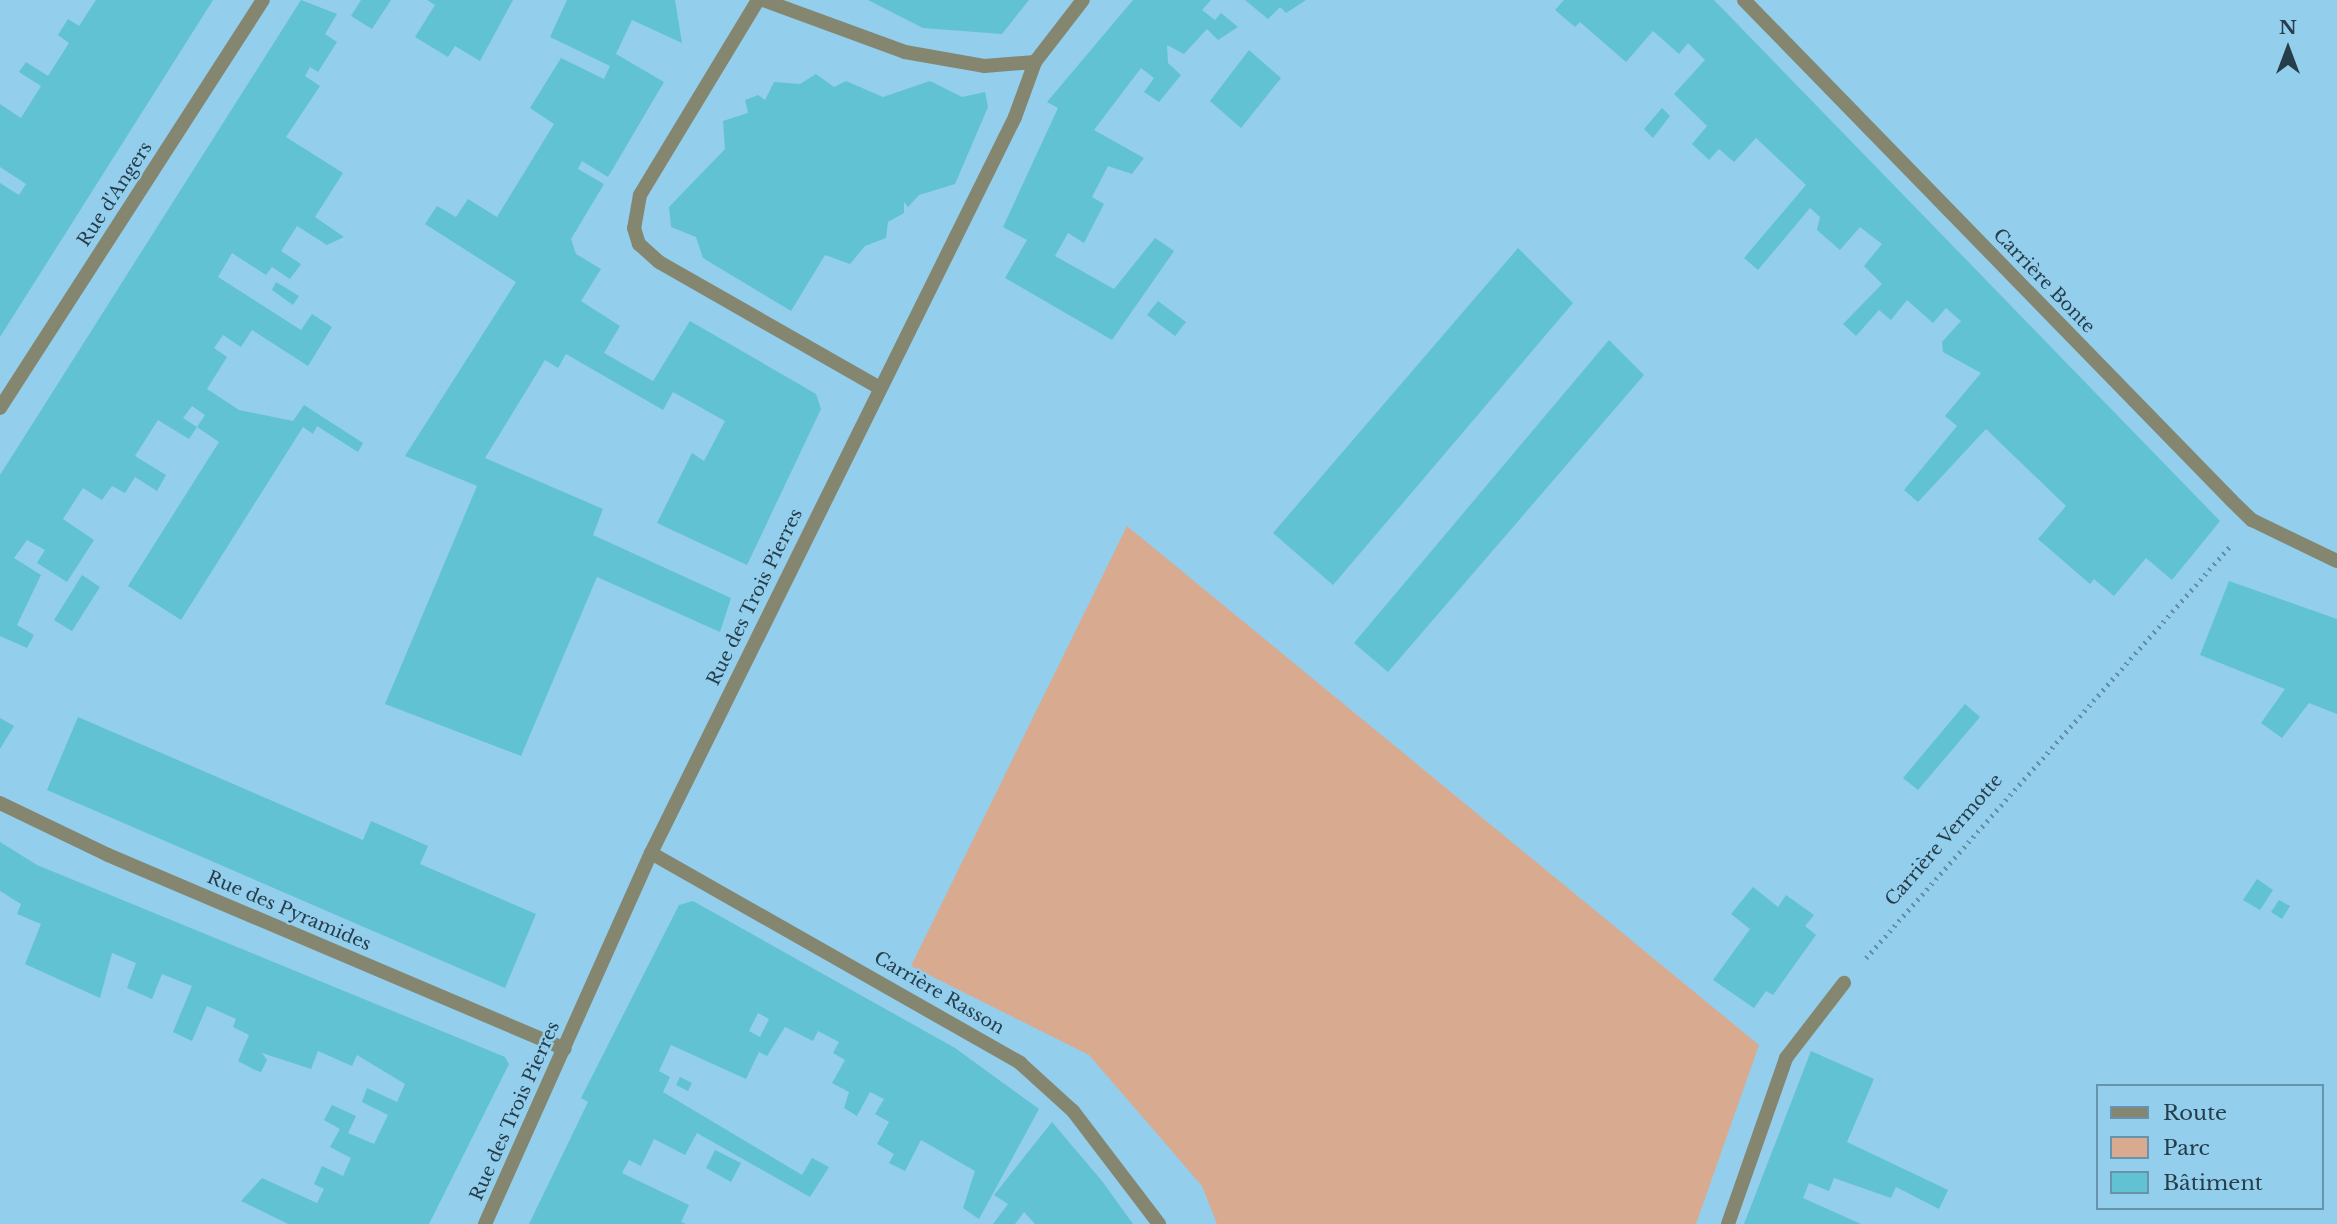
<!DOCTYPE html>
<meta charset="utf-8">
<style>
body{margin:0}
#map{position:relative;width:2337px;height:1224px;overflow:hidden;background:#93ceec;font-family:"Libre Baskerville",serif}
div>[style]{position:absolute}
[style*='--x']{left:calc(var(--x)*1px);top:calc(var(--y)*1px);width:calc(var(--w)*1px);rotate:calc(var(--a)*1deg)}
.green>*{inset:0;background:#d8ab91}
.building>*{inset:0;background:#61c2d4}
.path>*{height:4.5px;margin-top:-2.25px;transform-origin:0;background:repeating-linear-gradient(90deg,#6490a7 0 2px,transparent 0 7px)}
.minor>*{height:14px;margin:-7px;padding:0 7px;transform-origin:7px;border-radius:7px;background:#84866f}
.tertiary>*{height:14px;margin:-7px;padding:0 7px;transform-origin:7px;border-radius:7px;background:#84866f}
span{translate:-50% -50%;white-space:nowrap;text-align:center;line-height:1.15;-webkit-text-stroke:5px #93ceec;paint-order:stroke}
.street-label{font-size:18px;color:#263e4b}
.legend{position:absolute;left:2096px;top:1084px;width:228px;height:126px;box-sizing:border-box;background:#93ceec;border:2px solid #6794ac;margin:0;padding:9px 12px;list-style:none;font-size:21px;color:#263e4b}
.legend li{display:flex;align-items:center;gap:14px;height:35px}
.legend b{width:35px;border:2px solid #6794ac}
.north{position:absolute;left:2253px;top:14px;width:70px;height:70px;-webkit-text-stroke:5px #93ceec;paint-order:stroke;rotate:0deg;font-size:19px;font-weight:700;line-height:28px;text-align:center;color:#263e4b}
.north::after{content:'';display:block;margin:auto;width:24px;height:32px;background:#263e4b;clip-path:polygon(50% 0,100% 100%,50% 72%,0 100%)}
</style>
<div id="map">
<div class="green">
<div style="clip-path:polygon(1127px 526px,1759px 1045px,1696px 1224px,1217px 1224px,1202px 1186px,1089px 1055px,911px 966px)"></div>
</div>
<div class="building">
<div style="clip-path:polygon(96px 0,213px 0,0 337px,0 183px,19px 195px,26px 184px,0 167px,0 104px,21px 118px,41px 86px,19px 72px,26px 62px,48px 76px,69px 43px,58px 35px,68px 19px,79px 26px)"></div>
<div style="clip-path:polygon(evenodd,301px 0,337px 14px,325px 34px,337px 42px,318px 72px,310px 67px,305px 76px,320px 86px,286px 137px,343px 173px,315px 217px,344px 237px,327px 245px,297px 226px,281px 251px,301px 264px,290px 279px,272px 267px,266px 275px,232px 253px,218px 277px,301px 330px,312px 314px,332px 327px,308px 366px,252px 330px,241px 347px,223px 335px,214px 348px,227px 357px,207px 389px,239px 410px,293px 421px,304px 405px,363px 443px,358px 452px,317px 426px,313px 434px,303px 427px,181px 620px,128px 586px,219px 442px,197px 427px,189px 439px,158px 420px,135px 456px,166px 475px,157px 491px,135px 477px,125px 493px,112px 486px,102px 500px,83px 488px,63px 519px,94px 540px,67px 582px,37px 563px,45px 550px,27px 540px,14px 558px,41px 575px,17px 625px,34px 635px,27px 648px,0 636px,0 475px,301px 0,192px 406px,205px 415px,197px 427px,183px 418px,192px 406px)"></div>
<div style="clip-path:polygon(361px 0,391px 0,372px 29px,351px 16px)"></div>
<div style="clip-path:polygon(427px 0,513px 0,480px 61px,455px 46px,448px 57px,415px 37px,435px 5px)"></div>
<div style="clip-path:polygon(567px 0,675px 0,682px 43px,632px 20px,616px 54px,664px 82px,608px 177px,582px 161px,578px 169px,604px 184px,571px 239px,576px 254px,601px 269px,581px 301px,620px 326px,604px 353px,653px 381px,690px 321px,816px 394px,821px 409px,747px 565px,657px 523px,692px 453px,704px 461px,725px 421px,673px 392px,663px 410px,566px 354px,558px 368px,545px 360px,485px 458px,603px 509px,593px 535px,731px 598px,720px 632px,597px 577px,521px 756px,385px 704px,477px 486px,405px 456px,516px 282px,425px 224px,437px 206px,456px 217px,468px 199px,497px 217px,554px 124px,530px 108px,561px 58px,604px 79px,610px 66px,550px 37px)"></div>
<div style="clip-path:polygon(868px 0,1029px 0,1002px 34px,923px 28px)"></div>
<div style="clip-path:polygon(1133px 0,1211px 0,1202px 10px,1215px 20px,1221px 13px,1238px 27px,1218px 40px,1207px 29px,1184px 54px,1167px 45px,1168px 63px,1181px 75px,1159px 102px,1144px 92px,1154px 78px,1141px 68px,1094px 130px,1144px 158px,1132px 174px,1108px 166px,1092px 197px,1104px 204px,1084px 243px,1068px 233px,1055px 256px,1114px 289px,1155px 238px,1174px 251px,1112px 340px,1005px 278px,1027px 240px,1003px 227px,1058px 108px,1047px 102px)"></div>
<div style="clip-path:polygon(1245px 0,1306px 0,1286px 13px,1280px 7px,1268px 19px)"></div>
<div style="clip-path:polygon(1564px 0,1714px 0,2220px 521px,2172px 580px,2146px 558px,2114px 596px,2094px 579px,2090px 584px,2038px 539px,2066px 506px,1986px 429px,1918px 502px,1904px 490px,1957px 426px,1945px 416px,1981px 373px,1943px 352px,1942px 342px,1961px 321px,1946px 308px,1933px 323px,1907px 300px,1891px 320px,1879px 310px,1856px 336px,1843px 324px,1882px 284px,1864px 266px,1882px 244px,1860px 227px,1840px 250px,1817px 230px,1820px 217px,1810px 208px,1758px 270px,1744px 258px,1806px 185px,1756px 138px,1734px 162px,1719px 149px,1709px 160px,1692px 144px,1707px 126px,1674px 94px,1705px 60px,1688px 43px,1679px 54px,1653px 31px,1626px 62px,1580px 22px,1575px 27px,1555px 10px)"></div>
<div style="clip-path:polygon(1249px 50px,1281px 78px,1241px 128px,1210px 101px)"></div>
<div style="clip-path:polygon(816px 74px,834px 87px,846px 81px,883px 97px,930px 81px,962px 97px,985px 92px,988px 107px,955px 184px,919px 195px,908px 207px,904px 202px,904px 213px,888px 222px,886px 238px,865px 246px,850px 264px,825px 255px,791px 311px,703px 258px,696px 237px,671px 227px,669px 207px,725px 149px,723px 121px,748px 113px,745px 100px,758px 95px,765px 100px,774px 82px,800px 84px)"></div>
<div style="clip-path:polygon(1662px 108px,1670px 116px,1653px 138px,1644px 129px)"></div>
<div style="clip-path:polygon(1518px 248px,1573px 303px,1333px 585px,1273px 533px)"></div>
<div style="clip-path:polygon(276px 282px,299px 296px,293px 305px,272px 290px)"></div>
<div style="clip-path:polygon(1158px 301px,1186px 322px,1175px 336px,1147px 315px)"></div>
<div style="clip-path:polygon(1609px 340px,1644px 375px,1388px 672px,1354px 643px)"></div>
<div style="clip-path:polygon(82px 575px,100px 587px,72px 631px,54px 620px)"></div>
<div style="clip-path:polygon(2229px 581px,2337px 619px,2337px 714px,2309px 703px,2282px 738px,2261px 723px,2285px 689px,2200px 655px)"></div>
<div style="clip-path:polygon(1965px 704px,1980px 717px,1918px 790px,1903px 778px)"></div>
<div style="clip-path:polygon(78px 717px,363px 840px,371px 821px,428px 846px,420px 864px,536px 914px,505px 988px,47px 790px)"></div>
<div style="clip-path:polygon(0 718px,14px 726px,0 749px)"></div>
<div style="clip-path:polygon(0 842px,37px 865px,505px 1057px,509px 1064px,429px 1224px,288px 1224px,241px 1201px,262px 1178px,317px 1203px,324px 1189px,314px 1184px,322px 1166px,343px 1176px,351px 1158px,330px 1147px,340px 1129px,324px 1120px,332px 1105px,356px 1116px,348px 1133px,374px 1144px,388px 1115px,362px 1102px,367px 1088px,397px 1102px,405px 1084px,357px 1055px,352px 1066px,318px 1051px,311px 1069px,262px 1053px,267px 1060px,261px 1072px,255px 1070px,238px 1061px,249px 1035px,233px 1027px,236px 1019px,207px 1006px,192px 1041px,173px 1032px,192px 986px,162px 974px,152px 999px,127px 988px,136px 963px,112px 953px,100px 998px,25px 964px,41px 924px,17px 914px,21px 904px,0 891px)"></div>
<div style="clip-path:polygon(2257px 879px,2273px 890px,2260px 910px,2243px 900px)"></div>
<div style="clip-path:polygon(1753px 887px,1778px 907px,1786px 895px,1814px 915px,1805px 926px,1816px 935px,1773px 995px,1766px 991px,1754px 1008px,1713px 980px,1750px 929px,1731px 914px)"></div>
<div style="clip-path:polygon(2279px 900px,2290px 906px,2282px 919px,2271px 912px)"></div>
<div style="clip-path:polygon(evenodd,693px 901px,955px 1048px,1039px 1109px,979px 1219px,963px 1208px,975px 1171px,921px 1140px,905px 1171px,889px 1163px,894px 1154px,877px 1144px,889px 1122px,875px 1114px,884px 1099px,870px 1092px,857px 1116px,844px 1108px,849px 1092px,832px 1083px,845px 1060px,833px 1053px,839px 1042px,818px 1031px,813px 1041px,785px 1027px,767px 1056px,759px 1052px,746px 1079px,671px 1045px,659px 1071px,670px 1077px,663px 1092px,802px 1175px,812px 1158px,829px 1167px,810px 1197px,697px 1133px,685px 1155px,654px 1139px,641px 1166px,629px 1160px,622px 1173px,689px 1205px,681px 1222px,686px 1224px,529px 1224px,588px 1102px,581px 1098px,679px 905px,693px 901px,758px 1013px,769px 1019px,760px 1037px,749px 1031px,758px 1013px)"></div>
<div style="clip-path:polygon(1811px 1051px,1874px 1079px,1847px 1142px,1948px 1190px,1939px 1209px,1896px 1187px,1891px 1198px,1834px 1178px,1829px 1191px,1809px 1183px,1803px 1198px,1861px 1224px,1744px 1224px)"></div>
<div style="clip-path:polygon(680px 1077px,692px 1083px,688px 1091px,676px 1085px)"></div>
<div style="clip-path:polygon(1052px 1122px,1102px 1181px,1133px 1224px,1035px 1224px,1024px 1212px,1015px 1224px,993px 1224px,1008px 1204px,994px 1195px)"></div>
<div style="clip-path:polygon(715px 1150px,741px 1163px,731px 1182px,706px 1168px)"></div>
</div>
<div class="path">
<div style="--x:1866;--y:958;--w:551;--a:-48.53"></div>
</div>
<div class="minor">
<div style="--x:758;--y:0;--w:228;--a:121.2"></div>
<div style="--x:640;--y:195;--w:34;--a:100"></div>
<div style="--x:634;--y:228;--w:17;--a:73"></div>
<div style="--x:639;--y:244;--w:27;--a:42"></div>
<div style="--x:659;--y:262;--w:252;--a:29.7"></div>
<div style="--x:763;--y:0;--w:151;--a:20.1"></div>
<div style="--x:905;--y:52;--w:80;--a:10"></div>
<div style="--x:984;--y:66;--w:51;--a:-4.5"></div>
<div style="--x:1744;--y:0;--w:698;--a:45.75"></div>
<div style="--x:2231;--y:500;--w:29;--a:44"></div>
<div style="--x:2252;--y:520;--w:94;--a:25.8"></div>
<div style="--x:0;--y:408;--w:485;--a:-57.2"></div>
<div style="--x:0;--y:803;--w:120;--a:25.7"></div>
<div style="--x:108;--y:855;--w:496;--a:23"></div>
<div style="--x:651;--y:853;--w:425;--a:29.6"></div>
<div style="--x:1020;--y:1063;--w:72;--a:42.2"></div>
<div style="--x:1073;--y:1111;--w:142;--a:52.7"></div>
<div style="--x:1728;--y:1224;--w:176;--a:-70.7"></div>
<div style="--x:1786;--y:1058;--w:95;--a:-52.3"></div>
</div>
<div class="tertiary">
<div style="--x:485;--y:1224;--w:406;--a:-65.9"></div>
<div style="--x:651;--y:853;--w:821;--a:-63.68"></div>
<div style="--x:1015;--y:117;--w:59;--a:-70"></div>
<div style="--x:1035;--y:62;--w:78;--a:-52.3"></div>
</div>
<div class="street-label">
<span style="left:115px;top:194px;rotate:-57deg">Rue d'Angers</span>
<span style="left:2044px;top:281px;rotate:46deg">Carrière Bonte</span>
<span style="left:755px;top:597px;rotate:-64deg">Rue des Trois Pierres</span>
<span style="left:1944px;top:840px;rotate:-49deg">Carrière Vermotte</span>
<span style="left:289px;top:911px;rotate:23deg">Rue des Pyramides</span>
<span style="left:939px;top:993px;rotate:30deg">Carrière Rasson</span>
<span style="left:515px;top:1111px;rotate:-66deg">Rue des Trois Pierres</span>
</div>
<ul class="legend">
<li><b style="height:9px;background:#84866f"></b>Route</li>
<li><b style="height:19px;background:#d8ab91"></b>Parc</li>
<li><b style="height:19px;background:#61c2d4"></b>Bâtiment</li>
</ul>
<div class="north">N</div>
</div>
